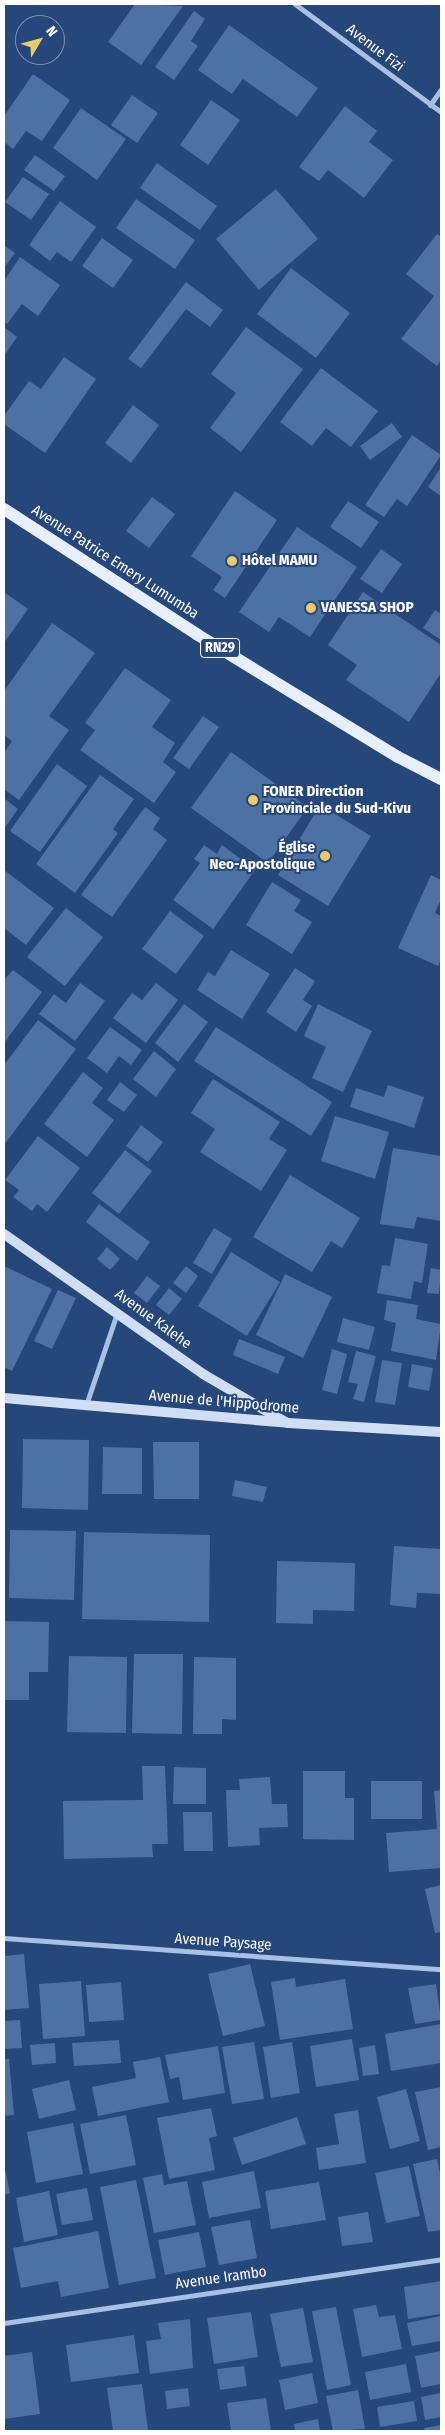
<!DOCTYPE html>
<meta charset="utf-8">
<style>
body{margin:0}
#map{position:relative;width:445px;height:2435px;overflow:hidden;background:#254779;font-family:"Fira Sans Condensed",sans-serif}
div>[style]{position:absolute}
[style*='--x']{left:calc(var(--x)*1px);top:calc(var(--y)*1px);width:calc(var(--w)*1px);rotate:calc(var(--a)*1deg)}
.building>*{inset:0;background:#4d71a3}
.street>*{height:5px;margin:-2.5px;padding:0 2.5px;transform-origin:2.5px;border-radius:2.5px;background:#a7c1e4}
.secondary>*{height:10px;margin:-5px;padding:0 5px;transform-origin:5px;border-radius:5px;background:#d0def4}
.primary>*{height:12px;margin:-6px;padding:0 6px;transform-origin:6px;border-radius:6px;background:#e7eefc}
.dots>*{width:14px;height:14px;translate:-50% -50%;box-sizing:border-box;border:2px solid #254779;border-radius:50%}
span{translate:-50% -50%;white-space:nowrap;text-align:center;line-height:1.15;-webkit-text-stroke:4px #254779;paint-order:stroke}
.shield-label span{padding:1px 4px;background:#254779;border:1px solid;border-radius:4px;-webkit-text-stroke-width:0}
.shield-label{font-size:14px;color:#fff;font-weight:700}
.street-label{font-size:15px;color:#fff}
.poi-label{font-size:15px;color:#fff;font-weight:700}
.left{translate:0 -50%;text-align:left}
.right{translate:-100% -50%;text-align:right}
.frame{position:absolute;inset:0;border:5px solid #fff;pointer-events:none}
.north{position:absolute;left:15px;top:15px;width:50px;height:50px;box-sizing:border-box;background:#254779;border:1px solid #7c91af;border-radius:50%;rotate:53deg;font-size:14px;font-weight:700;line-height:20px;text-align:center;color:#fff}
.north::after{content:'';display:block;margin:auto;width:18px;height:22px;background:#edcb6c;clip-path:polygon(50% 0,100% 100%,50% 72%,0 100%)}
</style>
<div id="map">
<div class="building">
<div style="clip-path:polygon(135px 4px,183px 6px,141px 65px,108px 42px)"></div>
<div style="clip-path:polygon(194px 11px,205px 19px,191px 41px,198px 46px,174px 80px,155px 67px)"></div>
<div style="clip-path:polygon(229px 25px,318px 88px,297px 117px,243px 79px,232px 94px,198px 70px)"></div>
<div style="clip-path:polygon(33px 74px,70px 100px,42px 141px,26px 131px,13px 149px,4px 142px,4px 116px)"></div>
<div style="clip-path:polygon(132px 95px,158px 113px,137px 143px,111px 125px)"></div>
<div style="clip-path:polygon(211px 100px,240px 120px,208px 165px,180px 145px)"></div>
<div style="clip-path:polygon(345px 106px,377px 131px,369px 142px,393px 160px,364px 198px,328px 170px,319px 181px,299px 167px)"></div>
<div style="clip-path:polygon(81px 108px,126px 139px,97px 180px,53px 148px)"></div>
<div style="clip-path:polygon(35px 155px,65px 176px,54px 191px,24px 170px)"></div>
<div style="clip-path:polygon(157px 163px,217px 206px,200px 230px,140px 188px)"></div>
<div style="clip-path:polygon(23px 177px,49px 194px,31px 220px,5px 202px)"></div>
<div style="clip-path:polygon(276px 189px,318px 239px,259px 290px,216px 239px)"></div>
<div style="clip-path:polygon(136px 199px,195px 240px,175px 269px,116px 228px)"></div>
<div style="clip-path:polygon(60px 201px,96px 227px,71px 262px,57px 252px,50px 261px,29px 245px)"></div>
<div style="clip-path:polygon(437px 234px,441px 237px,441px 360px,437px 366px,401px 339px,434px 296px,406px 274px)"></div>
<div style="clip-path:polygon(102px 238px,133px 260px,113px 288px,82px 266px)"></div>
<div style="clip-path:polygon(4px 245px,15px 253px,4px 268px)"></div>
<div style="clip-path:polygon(20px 257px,60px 285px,38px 316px,22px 304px,7px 324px,4px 322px,4px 281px)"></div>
<div style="clip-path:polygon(291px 268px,350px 313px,316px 358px,257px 314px)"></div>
<div style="clip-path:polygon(186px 282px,223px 310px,210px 327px,186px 309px,141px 368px,128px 359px)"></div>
<div style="clip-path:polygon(4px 327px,17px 337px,4px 356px)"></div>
<div style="clip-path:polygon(246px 327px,303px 369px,241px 452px,210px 428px,236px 393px,211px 374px)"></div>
<div style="clip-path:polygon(64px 357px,96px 379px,45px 453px,4px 424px,4px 416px,29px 381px,41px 389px)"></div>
<div style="clip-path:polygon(321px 368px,378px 411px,351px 447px,326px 428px,312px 446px,280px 422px)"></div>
<div style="clip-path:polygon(133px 405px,159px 425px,131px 463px,105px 443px)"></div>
<div style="clip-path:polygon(392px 423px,402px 437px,370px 460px,360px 446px)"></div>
<div style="clip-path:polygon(412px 435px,441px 455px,407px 506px,397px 499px,384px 517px,365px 505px)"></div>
<div style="clip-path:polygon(441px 467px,441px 496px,428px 487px)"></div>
<div style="clip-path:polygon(235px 491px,277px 520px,225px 598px,213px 590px,222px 577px,191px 556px)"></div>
<div style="clip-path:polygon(152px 497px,175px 514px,149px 548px,126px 531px)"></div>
<div style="clip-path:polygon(348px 501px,379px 522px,361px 548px,330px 527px)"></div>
<div style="clip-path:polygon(297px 527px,357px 567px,310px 637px,279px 617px,269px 632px,239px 612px)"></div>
<div style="clip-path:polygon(381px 549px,402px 564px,382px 593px,360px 579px)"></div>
<div style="clip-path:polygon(4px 592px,28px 609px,4px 643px)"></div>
<div style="clip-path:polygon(363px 592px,441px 645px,441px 673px,409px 722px,346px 680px,357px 665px,328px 645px)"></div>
<div style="clip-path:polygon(435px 610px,441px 614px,441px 640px,423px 628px)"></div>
<div style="clip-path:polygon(52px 623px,95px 653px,49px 716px,69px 730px,19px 800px,4px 789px,4px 753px,12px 741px,4px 735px,4px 691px)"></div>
<div style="clip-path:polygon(125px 668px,171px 700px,152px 727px,175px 743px,163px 762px,176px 772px,154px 803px,80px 750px,95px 730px,85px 723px)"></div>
<div style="clip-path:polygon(203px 716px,219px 727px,189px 769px,173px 758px)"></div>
<div style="clip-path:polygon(231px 752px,308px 807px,268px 863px,191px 808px)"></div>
<div style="clip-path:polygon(57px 764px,87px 786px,40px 852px,10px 831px)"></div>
<div style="clip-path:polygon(100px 775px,134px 799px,113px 829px,118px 833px,75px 893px,36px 864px)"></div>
<div style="clip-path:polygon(4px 798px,18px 809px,4px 829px)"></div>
<div style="clip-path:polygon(320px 805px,371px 836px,328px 906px,278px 875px)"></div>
<div style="clip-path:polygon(145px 807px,160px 818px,153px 829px,167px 840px,112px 917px,81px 895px)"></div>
<div style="clip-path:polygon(204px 845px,217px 854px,222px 845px,255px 870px,213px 929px,173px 900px,200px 863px,194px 859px)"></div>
<div style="clip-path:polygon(4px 870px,54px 908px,26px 945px,4px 928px)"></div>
<div style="clip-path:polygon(431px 875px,441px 880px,441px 899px,435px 913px,441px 916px,441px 959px,438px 966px,398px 948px)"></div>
<div style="clip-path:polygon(272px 882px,301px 900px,294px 911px,312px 922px,292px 954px,246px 925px)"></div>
<div style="clip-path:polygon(66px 908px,103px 937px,65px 986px,27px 957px)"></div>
<div style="clip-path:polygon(170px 911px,204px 936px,176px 974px,142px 949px)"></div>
<div style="clip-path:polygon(231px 950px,270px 974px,242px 1019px,197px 990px,208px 972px,215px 976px)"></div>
<div style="clip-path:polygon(295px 968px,315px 981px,303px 1000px,312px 1006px,296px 1032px,266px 1012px)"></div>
<div style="clip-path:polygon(13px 970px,42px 992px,4px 1043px,4px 980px)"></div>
<div style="clip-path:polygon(80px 983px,105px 1001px,75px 1041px,39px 1014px,54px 994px,66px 1003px)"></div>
<div style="clip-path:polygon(156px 983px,178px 1000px,146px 1043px,113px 1018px,132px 993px,142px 1000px)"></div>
<div style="clip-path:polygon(184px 1004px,208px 1022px,178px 1062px,155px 1043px)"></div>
<div style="clip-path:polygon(318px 1004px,372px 1031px,343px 1092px,312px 1078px,326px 1047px,304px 1036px)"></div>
<div style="clip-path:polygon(38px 1020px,76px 1049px,4px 1145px,4px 1065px)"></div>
<div style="clip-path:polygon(110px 1027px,142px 1050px,131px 1065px,119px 1056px,107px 1073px,87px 1058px)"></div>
<div style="clip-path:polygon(216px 1027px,332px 1102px,311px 1136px,194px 1061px)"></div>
<div style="clip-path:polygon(154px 1051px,176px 1069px,156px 1097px,133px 1079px)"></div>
<div style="clip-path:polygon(83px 1072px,103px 1088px,92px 1103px,114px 1120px,87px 1157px,44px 1124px)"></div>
<div style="clip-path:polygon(213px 1079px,280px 1122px,269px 1139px,287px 1150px,261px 1191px,200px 1152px,215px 1129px,191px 1113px)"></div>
<div style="clip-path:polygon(120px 1082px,137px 1095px,124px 1112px,107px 1100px)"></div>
<div style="clip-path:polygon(388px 1085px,424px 1097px,414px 1128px,350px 1107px,356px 1088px,384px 1097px)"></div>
<div style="clip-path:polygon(335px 1116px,389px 1132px,375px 1179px,321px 1161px)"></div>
<div style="clip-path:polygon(141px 1125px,163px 1142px,148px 1162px,126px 1146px)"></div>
<div style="clip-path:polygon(38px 1136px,80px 1168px,47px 1212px,37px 1204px,32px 1211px,13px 1197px,19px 1190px,5px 1180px)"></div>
<div style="clip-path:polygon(393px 1148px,441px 1156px,441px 1221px,417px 1217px,414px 1229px,380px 1224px)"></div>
<div style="clip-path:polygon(125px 1150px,152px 1171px,119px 1214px,92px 1193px)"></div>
<div style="clip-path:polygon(290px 1175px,360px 1218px,342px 1248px,331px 1241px,312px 1272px,253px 1237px)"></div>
<div style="clip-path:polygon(99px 1204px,150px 1242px,137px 1261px,86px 1222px)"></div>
<div style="clip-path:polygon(214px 1228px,232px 1239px,212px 1274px,193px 1263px)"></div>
<div style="clip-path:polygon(395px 1238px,428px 1244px,422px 1283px,414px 1281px,411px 1299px,377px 1293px,382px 1265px,390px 1266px)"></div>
<div style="clip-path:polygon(107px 1247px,120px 1259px,110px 1270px,97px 1259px)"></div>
<div style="clip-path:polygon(231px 1252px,280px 1282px,247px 1336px,198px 1306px)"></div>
<div style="clip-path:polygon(4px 1266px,52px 1289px,12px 1371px,4px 1367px)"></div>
<div style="clip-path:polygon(186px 1266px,198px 1276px,186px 1293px,173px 1283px)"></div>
<div style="clip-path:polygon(431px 1268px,441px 1270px,439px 1294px,427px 1293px)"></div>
<div style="clip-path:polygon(285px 1274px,332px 1297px,303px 1358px,256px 1335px)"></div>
<div style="clip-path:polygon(147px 1276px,160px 1286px,147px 1303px,134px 1293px)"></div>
<div style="clip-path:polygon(169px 1288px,182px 1299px,169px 1315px,156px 1305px)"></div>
<div style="clip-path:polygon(58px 1290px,76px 1298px,52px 1349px,34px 1341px)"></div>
<div style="clip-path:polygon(387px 1300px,418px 1305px,416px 1319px,441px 1324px,436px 1360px,391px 1351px,396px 1323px,384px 1320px)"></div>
<div style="clip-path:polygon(343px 1318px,375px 1327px,369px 1350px,337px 1342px)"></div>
<div style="clip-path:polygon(239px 1339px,285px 1357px,278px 1374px,233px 1355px)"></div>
<div style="clip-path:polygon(332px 1349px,347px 1354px,337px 1394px,322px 1390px)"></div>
<div style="clip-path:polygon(356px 1351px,376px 1356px,364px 1402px,353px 1399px,358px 1384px,348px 1382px)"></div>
<div style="clip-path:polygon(382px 1360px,402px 1363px,395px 1405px,375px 1402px)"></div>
<div style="clip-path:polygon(412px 1364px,433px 1368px,429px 1391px,408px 1387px)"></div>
<div style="clip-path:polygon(23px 1439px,89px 1440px,88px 1510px,22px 1508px)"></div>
<div style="clip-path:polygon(153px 1442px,199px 1442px,199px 1499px,154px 1499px)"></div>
<div style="clip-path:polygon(103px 1447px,142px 1448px,142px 1494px,102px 1494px)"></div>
<div style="clip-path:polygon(235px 1480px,267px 1487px,263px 1502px,232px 1496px)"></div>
<div style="clip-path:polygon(10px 1530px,76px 1531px,74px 1600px,9px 1598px)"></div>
<div style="clip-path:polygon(84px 1532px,210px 1535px,209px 1622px,82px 1619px)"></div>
<div style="clip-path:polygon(394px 1546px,441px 1549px,441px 1594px,417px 1593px,416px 1608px,390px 1605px)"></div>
<div style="clip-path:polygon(277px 1561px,355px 1563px,354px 1611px,313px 1610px,313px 1624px,276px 1623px)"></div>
<div style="clip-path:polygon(4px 1621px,49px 1622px,48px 1672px,29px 1672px,29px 1700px,4px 1700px)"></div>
<div style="clip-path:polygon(134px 1654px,183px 1654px,182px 1734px,132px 1733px)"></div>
<div style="clip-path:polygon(69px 1656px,127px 1657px,126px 1733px,67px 1732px)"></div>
<div style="clip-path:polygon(194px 1657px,236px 1658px,236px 1720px,222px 1719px,222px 1734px,193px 1734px)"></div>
<div style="clip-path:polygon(142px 1766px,165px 1766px,168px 1844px,152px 1844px,153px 1857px,64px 1859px,63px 1801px,143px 1800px)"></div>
<div style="clip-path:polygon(174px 1767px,206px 1768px,206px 1804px,173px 1804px)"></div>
<div style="clip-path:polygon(303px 1771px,345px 1771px,345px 1798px,354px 1798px,354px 1840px,303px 1839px)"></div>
<div style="clip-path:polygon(270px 1777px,272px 1804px,287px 1804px,288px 1827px,259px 1828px,260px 1845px,228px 1847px,226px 1790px,240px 1790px,239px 1779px)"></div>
<div style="clip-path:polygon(371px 1781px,422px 1781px,422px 1819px,371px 1819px)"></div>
<div style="clip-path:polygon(441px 1790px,441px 1868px,389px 1872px,386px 1833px,437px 1829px,434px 1791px)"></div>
<div style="clip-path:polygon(183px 1812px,212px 1812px,213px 1851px,184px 1851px)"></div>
<div style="clip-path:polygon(441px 1885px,441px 1932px,435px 1933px,425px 1889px)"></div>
<div style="clip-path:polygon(24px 1954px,29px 2008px,4px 2010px,4px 1956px)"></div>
<div style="clip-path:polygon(250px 1964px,265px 2026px,223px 2036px,208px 1974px)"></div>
<div style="clip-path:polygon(295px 1978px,296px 1987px,345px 1979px,353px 2029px,280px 2040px,271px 1982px)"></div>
<div style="clip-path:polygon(81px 1981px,85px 2036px,43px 2039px,39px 1984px)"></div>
<div style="clip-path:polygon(121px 1982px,124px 2020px,89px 2022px,86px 1985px)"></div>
<div style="clip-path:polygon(436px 1984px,441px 2020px,415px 2024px,408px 1988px)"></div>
<div style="clip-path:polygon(20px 2020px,22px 2048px,4px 2049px,4px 2021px)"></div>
<div style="clip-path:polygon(441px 2024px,441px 2063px,391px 2071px,385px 2034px)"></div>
<div style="clip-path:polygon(352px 2039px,359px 2080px,316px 2087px,310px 2046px)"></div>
<div style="clip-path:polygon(119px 2040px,121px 2063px,74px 2066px,72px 2043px)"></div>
<div style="clip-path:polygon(254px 2042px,264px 2099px,232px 2104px,222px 2047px)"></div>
<div style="clip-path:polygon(292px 2042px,300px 2093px,271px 2098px,263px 2047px)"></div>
<div style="clip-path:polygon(55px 2043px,56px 2063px,32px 2065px,30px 2045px)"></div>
<div style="clip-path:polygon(375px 2045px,379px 2074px,363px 2076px,359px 2048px)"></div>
<div style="clip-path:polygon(218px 2046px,225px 2093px,183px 2100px,179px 2077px,170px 2079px,165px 2055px)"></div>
<div style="clip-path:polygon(160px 2057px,169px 2102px,98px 2116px,92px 2087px,136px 2078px,133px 2062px)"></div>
<div style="clip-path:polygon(4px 2059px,9px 2059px,14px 2115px,4px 2116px)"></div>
<div style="clip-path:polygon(69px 2080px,76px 2110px,39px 2119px,32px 2089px)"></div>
<div style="clip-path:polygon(441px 2087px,441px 2147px,428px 2150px,415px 2092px)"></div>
<div style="clip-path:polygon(406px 2089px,420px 2141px,390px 2149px,377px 2097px)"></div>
<div style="clip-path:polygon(211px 2108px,217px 2136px,209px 2138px,215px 2170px,169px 2179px,157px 2118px)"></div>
<div style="clip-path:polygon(358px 2110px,366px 2163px,319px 2170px,316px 2148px,339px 2144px,334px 2114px)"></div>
<div style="clip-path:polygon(126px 2115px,136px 2165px,90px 2174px,80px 2124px)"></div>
<div style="clip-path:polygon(297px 2117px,306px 2144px,242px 2165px,233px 2138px)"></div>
<div style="clip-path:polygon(73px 2123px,83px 2174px,36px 2183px,27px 2132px)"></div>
<div style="clip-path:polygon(437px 2159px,441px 2178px,441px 2230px,428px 2232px,413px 2164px)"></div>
<div style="clip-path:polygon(4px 2164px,10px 2193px,4px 2195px)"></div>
<div style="clip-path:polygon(409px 2166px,420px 2216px,386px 2223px,375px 2173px)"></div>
<div style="clip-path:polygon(254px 2171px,261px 2208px,209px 2218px,202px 2182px)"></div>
<div style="clip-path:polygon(162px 2174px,164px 2185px,187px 2181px,196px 2225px,154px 2233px,143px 2178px)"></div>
<div style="clip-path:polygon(136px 2180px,156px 2278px,119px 2285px,100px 2187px)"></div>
<div style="clip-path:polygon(319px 2182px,326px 2220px,271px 2229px,265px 2191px)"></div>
<div style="clip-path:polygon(87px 2188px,93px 2220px,62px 2225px,56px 2194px)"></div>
<div style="clip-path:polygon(49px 2191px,58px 2235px,24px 2242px,16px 2198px)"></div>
<div style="clip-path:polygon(368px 2212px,373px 2242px,342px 2246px,338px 2217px)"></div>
<div style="clip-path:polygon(250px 2220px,257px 2258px,219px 2265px,211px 2227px)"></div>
<div style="clip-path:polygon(98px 2231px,109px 2288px,61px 2297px,58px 2281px,21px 2288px,13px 2248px)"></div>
<div style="clip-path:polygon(199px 2232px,206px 2267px,165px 2275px,158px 2240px)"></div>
<div style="clip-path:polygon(441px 2281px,441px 2314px,408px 2319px,404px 2287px)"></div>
<div style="clip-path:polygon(376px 2305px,379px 2317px,395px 2315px,402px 2349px,362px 2357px,353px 2309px)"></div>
<div style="clip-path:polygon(336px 2307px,351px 2385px,327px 2390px,312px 2311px)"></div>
<div style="clip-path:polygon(303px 2308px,313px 2362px,281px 2367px,270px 2314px)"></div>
<div style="clip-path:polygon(251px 2312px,258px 2357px,214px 2364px,207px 2318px)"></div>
<div style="clip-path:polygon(441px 2316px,441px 2341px,412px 2346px,407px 2323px)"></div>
<div style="clip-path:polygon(190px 2319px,193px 2368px,150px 2374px,146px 2341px,161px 2339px,158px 2323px)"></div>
<div style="clip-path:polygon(134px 2335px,139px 2373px,71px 2382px,66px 2345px)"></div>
<div style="clip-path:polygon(441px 2351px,441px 2384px,421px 2388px,415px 2356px)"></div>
<div style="clip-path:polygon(32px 2352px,40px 2414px,4px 2419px,4px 2356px)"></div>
<div style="clip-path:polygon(406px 2364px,411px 2392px,370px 2400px,365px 2372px)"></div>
<div style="clip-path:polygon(244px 2366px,247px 2386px,220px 2390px,217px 2369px)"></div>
<div style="clip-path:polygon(312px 2373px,318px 2403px,285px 2410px,279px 2380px)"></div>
<div style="clip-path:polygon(142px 2384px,148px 2430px,113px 2431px,107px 2388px)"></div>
<div style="clip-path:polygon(188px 2388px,190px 2406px,167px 2409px,165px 2391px)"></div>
<div style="clip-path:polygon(358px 2390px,365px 2429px,333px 2431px,326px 2396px)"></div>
<div style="clip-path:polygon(441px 2393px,441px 2417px,425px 2420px,421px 2397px)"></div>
<div style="clip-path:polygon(266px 2398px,271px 2431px,231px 2431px,227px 2403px)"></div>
<div style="clip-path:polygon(414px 2401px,417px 2421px,380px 2427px,377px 2407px)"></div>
<div style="clip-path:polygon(318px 2419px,320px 2431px,295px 2431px,294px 2424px)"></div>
<div style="clip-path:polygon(441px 2425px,441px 2431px,425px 2431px,424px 2428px)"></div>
</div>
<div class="street">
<div style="--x:295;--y:4;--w:182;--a:36.5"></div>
<div style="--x:430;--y:105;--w:19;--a:-55"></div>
<div style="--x:86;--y:1405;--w:97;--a:-71.4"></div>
<div style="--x:4;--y:1938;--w:438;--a:4.1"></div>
<div style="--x:4;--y:2323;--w:442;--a:-8.3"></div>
</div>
<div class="secondary">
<div style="--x:4;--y:1234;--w:243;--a:35.1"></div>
<div style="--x:203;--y:1374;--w:95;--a:30.3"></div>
<div style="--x:4;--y:1398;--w:285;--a:5"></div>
<div style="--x:288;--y:1423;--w:153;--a:3.4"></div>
</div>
<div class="primary">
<div style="--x:4;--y:509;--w:231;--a:33"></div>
<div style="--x:198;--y:635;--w:234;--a:31.4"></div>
<div style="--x:398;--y:757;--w:48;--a:27.1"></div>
</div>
<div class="dots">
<div style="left:232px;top:561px;background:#edcb6c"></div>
<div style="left:311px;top:608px;background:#edcb6c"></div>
<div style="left:253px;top:800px;background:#edcb6c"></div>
<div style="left:325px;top:856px;background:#edcb6c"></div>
</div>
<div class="shield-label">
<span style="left:220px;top:648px">RN29</span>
</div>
<div class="street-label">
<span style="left:375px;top:48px;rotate:37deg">Avenue Fizi</span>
<span style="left:115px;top:562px;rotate:33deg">Avenue Patrice Emery Lumumba</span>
<span style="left:153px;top:1319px;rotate:36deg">Avenue Kalehe</span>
<span style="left:224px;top:1402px;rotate:5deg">Avenue de l'Hippodrome</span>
<span style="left:223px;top:1942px;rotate:4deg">Avenue Paysage</span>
<span style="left:221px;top:2278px;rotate:-8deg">Avenue Irambo</span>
</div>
<div class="poi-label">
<span class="left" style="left:242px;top:561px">Hôtel MAMU</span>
<span class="left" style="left:321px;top:608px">VANESSA SHOP</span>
<span class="left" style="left:263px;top:800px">FONER Direction<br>Provinciale du Sud-Kivu</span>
<span class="right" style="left:315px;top:856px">Église<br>Neo-Apostolique</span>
</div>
<div class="frame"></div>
<div class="north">N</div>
</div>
